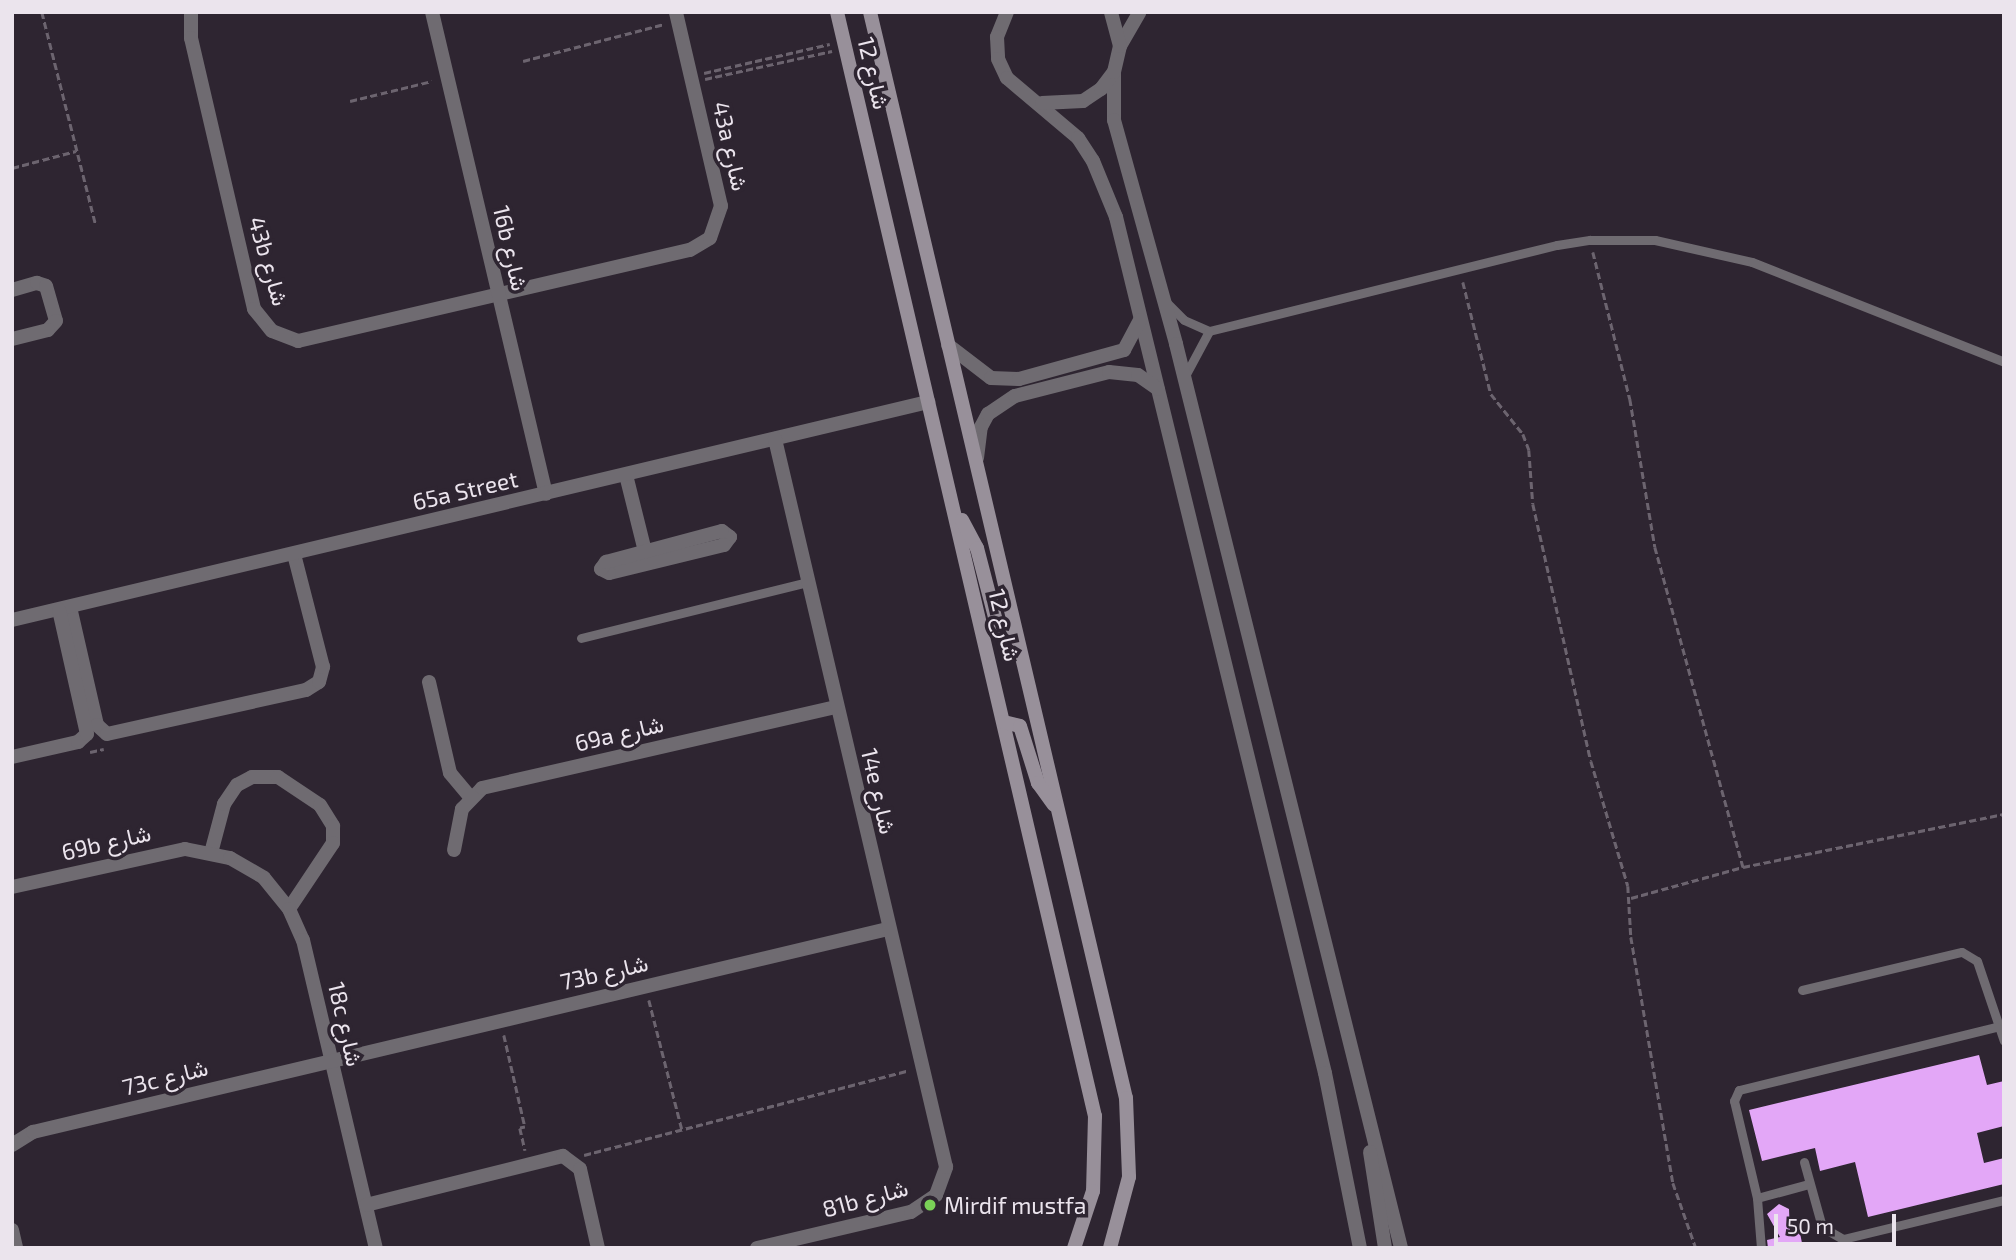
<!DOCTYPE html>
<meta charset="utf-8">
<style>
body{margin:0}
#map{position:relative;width:2016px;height:1260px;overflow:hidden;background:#2e2531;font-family:"Exo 2",Vazirmatn,sans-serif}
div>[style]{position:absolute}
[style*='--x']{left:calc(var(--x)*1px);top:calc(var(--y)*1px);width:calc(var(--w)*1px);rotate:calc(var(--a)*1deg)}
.building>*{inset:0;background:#e3a7f7}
.path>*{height:2.5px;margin-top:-1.25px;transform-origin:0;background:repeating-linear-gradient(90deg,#6c646f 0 7px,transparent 0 10.5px)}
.lane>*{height:9px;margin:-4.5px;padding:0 4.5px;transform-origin:4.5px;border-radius:4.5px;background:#6f6b71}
.street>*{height:14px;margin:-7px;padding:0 7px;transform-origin:7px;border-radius:7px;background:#6f6b71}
.secondary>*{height:14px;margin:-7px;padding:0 7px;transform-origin:7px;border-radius:7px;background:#98909a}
.dots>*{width:19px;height:19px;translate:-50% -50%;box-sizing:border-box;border:4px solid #2e2531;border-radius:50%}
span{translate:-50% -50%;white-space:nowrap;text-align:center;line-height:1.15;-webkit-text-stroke:7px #2e2531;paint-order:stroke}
.street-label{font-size:23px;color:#ebe4ed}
.poi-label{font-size:23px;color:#ebe4ed}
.left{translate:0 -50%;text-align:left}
.frame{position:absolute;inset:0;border:14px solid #ebe4ed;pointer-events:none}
.scale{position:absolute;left:1774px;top:1214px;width:122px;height:32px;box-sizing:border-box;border:4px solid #ebe4ed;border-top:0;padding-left:9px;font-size:21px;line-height:24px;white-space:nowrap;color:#ebe4ed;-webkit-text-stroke:5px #2e2531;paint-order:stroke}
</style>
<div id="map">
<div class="building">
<div style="clip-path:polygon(1979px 1055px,1987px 1085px,2004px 1081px,2004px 1126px,1977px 1133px,1984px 1163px,2004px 1158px,2004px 1184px,1868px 1217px,1855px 1162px,1820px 1171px,1815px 1148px,1762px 1161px,1749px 1110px)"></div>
<div style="clip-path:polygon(1779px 1204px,1789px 1209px,1790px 1235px,1800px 1233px,1803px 1248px,1768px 1248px,1767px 1240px,1780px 1237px,1767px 1214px)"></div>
</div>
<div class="path">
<div style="--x:42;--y:12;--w:220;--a:75.8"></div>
<div style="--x:523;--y:61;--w:146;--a:-14.7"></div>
<div style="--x:704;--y:73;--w:129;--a:-13"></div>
<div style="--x:705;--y:79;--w:130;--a:-12.4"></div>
<div style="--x:350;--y:101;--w:84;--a:-13.7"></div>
<div style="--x:12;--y:168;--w:66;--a:-14.9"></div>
<div style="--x:1593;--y:252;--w:152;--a:75.9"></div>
<div style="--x:1630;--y:399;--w:150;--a:80.4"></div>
<div style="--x:1655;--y:547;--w:332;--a:74.6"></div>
<div style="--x:1463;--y:282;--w:115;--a:76"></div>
<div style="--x:1491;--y:394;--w:51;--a:51.3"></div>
<div style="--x:1523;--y:434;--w:17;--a:69"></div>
<div style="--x:1529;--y:450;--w:54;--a:85.8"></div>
<div style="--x:1533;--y:504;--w:263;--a:77.3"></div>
<div style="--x:1591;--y:761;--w:130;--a:73.5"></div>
<div style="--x:1628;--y:886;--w:51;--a:86.6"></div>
<div style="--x:1631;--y:937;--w:250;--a:80.3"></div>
<div style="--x:1673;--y:1183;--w:69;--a:70.5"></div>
<div style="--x:90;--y:752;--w:14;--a:-12"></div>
<div style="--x:1631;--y:898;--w:116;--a:-15.5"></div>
<div style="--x:1743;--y:867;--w:266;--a:-11.5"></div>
<div style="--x:649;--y:1000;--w:133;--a:75.7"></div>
<div style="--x:504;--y:1035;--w:94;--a:77.1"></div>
<div style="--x:525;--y:1127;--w:5;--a:169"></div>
<div style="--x:520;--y:1128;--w:23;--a:77"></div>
<div style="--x:584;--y:1155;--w:334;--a:-14.6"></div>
</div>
<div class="lane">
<div style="--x:1166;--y:302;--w:25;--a:45"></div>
<div style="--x:1184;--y:320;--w:27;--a:24"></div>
<div style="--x:1209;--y:331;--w:358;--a:-13.9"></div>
<div style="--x:1557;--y:245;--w:33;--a:-9"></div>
<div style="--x:1590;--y:240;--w:65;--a:0"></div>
<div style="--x:1655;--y:240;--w:99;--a:12.8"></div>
<div style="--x:1752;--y:262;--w:271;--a:21.6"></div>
<div style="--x:1185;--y:376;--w:51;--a:-61.9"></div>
<div style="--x:581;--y:638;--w:234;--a:-13.9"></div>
<div style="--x:1802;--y:990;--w:164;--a:-13.4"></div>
<div style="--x:1962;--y:952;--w:17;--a:31"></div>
<div style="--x:1977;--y:961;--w:84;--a:71.4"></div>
<div style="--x:1804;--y:1162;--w:67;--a:74.5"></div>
<div style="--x:1822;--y:1227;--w:24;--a:30"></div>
<div style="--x:1843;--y:1239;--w:166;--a:-13.6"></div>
<div style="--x:1757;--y:1198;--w:54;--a:-15.1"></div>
<div style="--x:1761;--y:1248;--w:50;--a:-94.6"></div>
<div style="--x:1757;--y:1198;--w:100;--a:-103.3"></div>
<div style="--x:1734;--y:1101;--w:12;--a:-66"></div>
<div style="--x:1739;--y:1090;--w:265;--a:-13.8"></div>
</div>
<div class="street">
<div style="--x:191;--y:12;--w:26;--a:90"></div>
<div style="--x:191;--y:38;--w:278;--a:76.9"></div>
<div style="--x:254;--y:309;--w:28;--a:51"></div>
<div style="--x:272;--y:331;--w:28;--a:21"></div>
<div style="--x:298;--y:341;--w:402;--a:-13.1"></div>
<div style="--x:690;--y:250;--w:23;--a:-31"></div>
<div style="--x:710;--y:238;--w:34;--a:-71"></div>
<div style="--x:721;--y:206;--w:199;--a:-103.1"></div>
<div style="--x:432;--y:12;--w:495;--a:76.7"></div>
<div style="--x:1007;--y:12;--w:27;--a:112"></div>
<div style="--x:997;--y:37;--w:22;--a:87"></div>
<div style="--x:998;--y:59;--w:21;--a:65"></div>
<div style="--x:1007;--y:78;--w:93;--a:40.2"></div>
<div style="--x:1078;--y:138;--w:27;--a:57"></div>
<div style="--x:1093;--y:161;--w:61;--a:67.7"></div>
<div style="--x:1116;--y:217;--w:881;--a:76.28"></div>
<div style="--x:1325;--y:1073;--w:178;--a:78.7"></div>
<div style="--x:1120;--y:46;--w:39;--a:-60"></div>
<div style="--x:1114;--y:72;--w:48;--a:90"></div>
<div style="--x:1114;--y:120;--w:232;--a:74.5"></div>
<div style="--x:1176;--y:344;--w:932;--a:76.02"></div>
<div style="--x:1042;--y:103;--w:41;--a:-2.8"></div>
<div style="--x:1083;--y:101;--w:22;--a:-34"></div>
<div style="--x:1101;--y:89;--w:21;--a:-53"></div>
<div style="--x:1114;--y:72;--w:27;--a:-77"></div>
<div style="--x:1120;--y:46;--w:35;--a:-105"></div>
<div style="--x:12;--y:290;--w:26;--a:-16"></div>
<div style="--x:37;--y:283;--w:9;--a:18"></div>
<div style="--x:46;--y:286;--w:36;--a:74"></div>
<div style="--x:56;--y:321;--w:12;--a:132"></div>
<div style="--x:48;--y:330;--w:37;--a:166"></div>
<div style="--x:948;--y:345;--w:54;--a:37.5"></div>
<div style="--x:991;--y:378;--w:28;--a:2"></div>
<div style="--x:1019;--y:379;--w:109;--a:-15.4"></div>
<div style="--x:1124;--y:350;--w:34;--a:-62"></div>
<div style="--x:977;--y:458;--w:31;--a:-83"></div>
<div style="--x:981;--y:427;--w:15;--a:-62"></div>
<div style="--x:988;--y:414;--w:32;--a:-34"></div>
<div style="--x:1015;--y:396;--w:97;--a:-14.3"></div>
<div style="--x:1109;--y:372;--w:29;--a:6"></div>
<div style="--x:1138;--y:375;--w:24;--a:35"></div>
<div style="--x:626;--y:475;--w:78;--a:76"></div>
<div style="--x:722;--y:531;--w:10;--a:37"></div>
<div style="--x:730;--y:537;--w:10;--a:127"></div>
<div style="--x:724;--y:545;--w:118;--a:166.3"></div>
<div style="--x:609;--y:573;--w:9;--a:-153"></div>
<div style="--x:601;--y:569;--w:9;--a:-54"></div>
<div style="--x:606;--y:562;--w:120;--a:-15"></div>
<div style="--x:70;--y:607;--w:121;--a:77.1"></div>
<div style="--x:97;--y:725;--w:13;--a:42"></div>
<div style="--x:107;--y:734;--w:204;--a:-12.5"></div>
<div style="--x:306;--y:690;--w:15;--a:-32"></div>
<div style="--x:319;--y:682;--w:16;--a:-75"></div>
<div style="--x:323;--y:667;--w:117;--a:-104.4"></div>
<div style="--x:12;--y:620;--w:942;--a:-13.39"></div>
<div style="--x:429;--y:682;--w:93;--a:77"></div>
<div style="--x:450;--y:773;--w:31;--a:50"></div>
<div style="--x:12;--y:757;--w:68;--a:-12.8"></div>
<div style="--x:78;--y:742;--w:12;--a:-42"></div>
<div style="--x:87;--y:734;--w:127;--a:-102.7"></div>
<div style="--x:454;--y:850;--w:42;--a:-79"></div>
<div style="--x:462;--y:809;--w:29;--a:-46"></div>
<div style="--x:482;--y:788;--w:364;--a:-12.9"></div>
<div style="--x:211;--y:853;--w:51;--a:-75.1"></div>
<div style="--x:224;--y:804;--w:23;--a:-56"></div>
<div style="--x:237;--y:785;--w:17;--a:-28"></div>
<div style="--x:252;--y:777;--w:26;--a:0"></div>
<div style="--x:278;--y:777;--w:50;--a:33.7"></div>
<div style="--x:320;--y:805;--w:25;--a:58"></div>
<div style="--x:333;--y:826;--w:17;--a:90"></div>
<div style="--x:333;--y:843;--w:79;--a:123.7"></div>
<div style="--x:12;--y:887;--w:177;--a:-12.4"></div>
<div style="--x:185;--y:849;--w:46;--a:11.3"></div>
<div style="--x:230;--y:858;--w:39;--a:30"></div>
<div style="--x:264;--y:878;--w:40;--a:51"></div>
<div style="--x:289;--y:909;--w:34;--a:66"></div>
<div style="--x:303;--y:940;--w:317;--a:76.7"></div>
<div style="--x:12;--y:1145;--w:25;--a:-32"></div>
<div style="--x:33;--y:1132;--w:879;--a:-13.36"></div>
<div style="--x:1370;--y:1152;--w:97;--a:81.1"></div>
<div style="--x:366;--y:1205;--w:203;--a:-14"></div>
<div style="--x:563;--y:1156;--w:21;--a:37"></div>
<div style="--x:580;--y:1169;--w:81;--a:77.2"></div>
<div style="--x:12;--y:1230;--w:18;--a:77"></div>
<div style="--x:757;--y:1248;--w:158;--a:-13.2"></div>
<div style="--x:911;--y:1212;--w:30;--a:-34"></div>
<div style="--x:936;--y:1195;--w:30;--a:-70"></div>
<div style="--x:946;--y:1167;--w:748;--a:-103.22"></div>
</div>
<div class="secondary">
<div style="--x:837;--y:12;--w:1134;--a:76.85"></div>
<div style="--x:1095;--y:1116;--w:75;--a:91.5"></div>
<div style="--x:1093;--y:1191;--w:60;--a:108.4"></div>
<div style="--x:870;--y:12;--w:1116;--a:76.74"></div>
<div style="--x:1126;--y:1098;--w:79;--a:87.8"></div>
<div style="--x:1129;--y:1177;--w:73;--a:105"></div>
<div style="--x:962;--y:520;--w:32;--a:62"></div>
<div style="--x:977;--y:548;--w:80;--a:75.4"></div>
<div style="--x:997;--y:625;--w:18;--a:13"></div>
<div style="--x:1004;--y:722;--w:16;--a:14"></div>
<div style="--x:1020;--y:726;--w:60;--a:72.5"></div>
<div style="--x:1038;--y:783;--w:27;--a:54"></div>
</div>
<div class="dots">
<div style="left:930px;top:1205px;background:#7ad157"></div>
</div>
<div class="street-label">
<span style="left:874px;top:73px;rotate:77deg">شارع 12</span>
<span style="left:731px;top:146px;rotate:77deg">43a شارع</span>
<span style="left:511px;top:248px;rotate:77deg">16b شارع</span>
<span style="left:269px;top:261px;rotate:74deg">43b شارع</span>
<span style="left:465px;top:490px;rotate:-13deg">65a Street</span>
<span style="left:1005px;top:625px;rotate:77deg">شارع 12</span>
<span style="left:619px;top:733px;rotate:-13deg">69a شارع</span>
<span style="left:879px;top:791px;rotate:77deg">14e شارع</span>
<span style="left:106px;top:842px;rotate:-13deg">69b شارع</span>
<span style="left:604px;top:972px;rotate:-13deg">73b شارع</span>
<span style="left:346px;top:1024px;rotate:77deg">18c شارع</span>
<span style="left:165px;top:1077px;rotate:-14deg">73c شارع</span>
<span style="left:865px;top:1198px;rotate:-15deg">81b شارع</span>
</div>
<div class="poi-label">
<span class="left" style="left:944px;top:1205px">Mirdif mustfa</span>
</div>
<div class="frame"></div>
<div class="scale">50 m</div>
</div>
